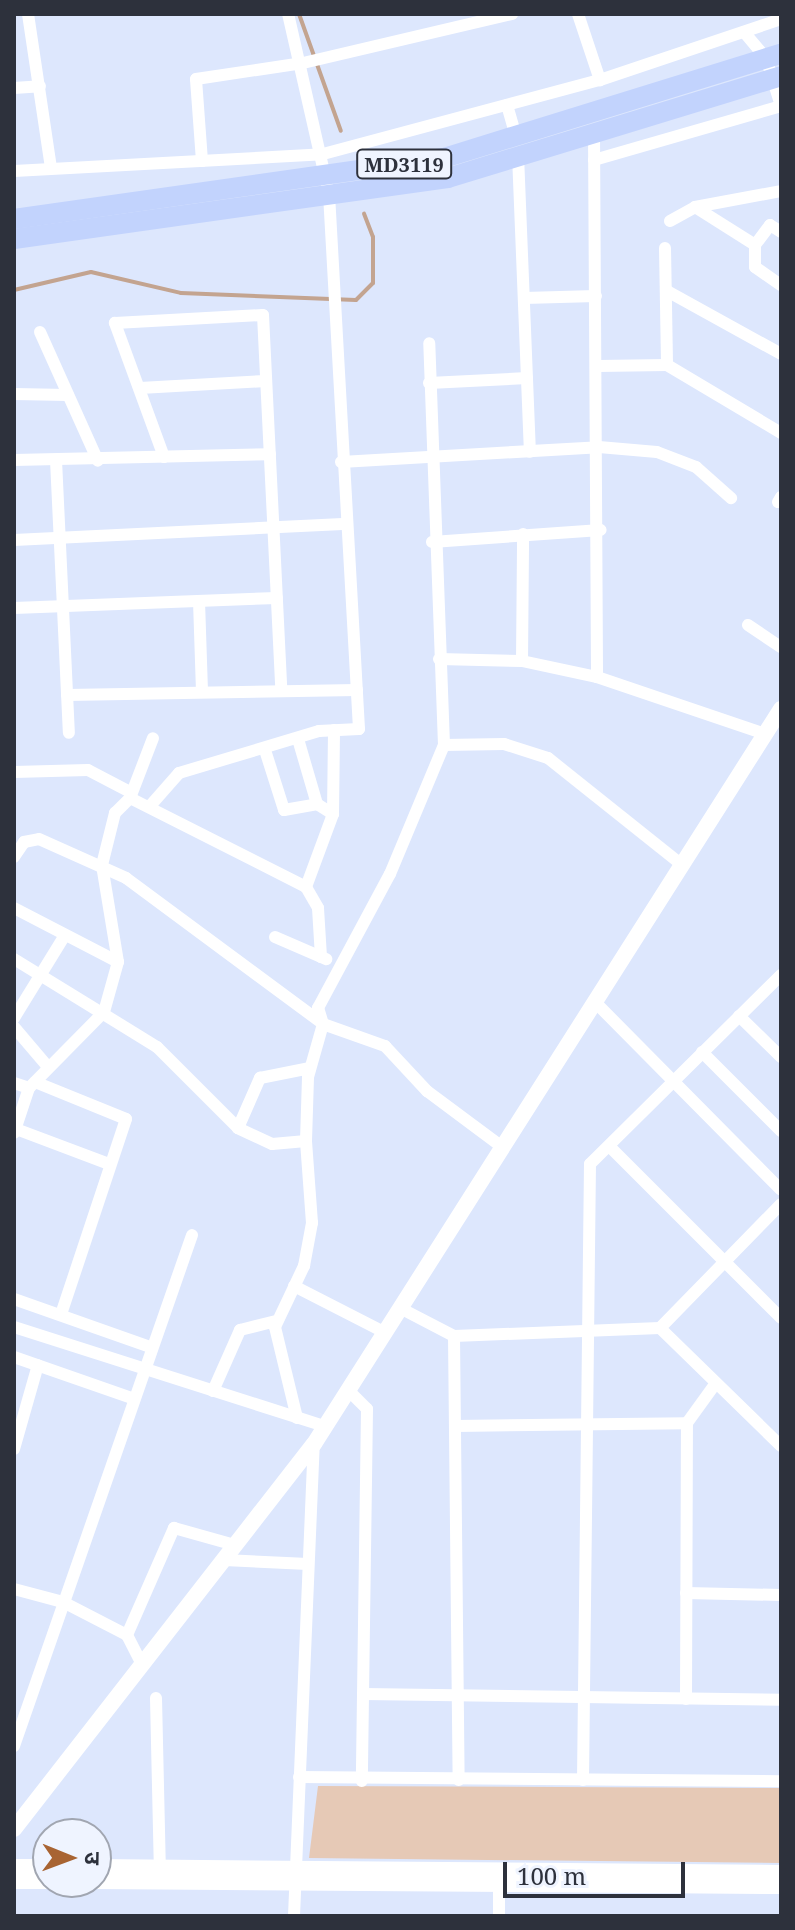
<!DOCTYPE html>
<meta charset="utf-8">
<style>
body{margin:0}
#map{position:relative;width:795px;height:1930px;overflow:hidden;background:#dde7fd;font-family:"Noto Serif","Noto Sans Devanagari",serif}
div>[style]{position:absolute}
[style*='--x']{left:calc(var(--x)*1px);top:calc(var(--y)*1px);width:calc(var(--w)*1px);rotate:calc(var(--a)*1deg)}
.green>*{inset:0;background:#e6c9b6}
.stream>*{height:4px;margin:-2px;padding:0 2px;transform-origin:2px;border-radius:2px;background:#c3a490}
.minor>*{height:12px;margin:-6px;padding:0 6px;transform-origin:6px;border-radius:6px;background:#fff}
.tertiary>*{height:16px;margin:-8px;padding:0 8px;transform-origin:8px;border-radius:8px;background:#fff}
.primary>*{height:20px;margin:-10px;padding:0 10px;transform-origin:10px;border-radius:10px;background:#c2d3fd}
span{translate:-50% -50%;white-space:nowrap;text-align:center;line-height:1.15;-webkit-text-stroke:8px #eff4ff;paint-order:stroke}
.shield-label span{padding:2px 6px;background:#eff4ff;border:2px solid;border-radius:6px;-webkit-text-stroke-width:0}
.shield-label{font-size:20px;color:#2d313c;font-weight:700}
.frame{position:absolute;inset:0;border:16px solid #2d313c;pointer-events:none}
.north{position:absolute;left:32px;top:1818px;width:80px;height:80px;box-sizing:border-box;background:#eff4ff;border:2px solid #a1a6b1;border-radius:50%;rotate:91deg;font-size:22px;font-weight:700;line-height:32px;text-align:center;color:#2d313c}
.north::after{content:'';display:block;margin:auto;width:28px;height:36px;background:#a86433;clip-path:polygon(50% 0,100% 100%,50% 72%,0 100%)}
.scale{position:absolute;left:503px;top:1862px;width:182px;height:36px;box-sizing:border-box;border:4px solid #2d313c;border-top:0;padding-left:10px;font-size:24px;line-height:28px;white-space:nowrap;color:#2d313c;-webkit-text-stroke:6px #eff4ff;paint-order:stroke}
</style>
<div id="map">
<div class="green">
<div style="clip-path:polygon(318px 1786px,781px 1788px,781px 1863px,309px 1858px)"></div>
</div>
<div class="stream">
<div style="--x:299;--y:14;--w:124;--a:70.3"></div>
<div style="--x:14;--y:290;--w:79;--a:-13.2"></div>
<div style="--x:91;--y:272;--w:92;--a:13.1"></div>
<div style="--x:181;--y:293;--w:175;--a:2.3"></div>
<div style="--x:356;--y:300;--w:24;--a:-45"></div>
<div style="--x:373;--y:283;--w:46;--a:-90"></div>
<div style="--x:373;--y:237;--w:25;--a:-111"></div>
</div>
<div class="minor">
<div style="--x:28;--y:14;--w:155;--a:81.5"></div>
<div style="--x:578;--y:14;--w:70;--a:71.6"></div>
<div style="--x:744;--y:32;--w:34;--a:50"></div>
<div style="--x:766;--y:58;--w:50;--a:72.6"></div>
<div style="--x:14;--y:88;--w:26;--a:-4"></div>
<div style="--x:507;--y:105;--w:32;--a:74"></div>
<div style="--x:594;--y:132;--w:545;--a:89.68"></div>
<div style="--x:518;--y:155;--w:297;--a:87.7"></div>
<div style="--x:594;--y:160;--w:195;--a:-16.1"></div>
<div style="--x:202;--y:161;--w:82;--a:-94.2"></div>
<div style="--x:196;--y:79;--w:108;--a:-8.5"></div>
<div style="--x:303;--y:63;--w:215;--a:-13.2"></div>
<div style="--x:14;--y:171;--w:309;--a:-3.1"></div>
<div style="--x:323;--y:154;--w:287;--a:-15"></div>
<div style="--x:600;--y:80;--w:191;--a:-18.6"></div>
<div style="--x:695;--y:207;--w:71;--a:32.3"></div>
<div style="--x:755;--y:245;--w:22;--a:90"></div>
<div style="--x:755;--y:267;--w:32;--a:35"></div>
<div style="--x:670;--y:221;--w:29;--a:-29"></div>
<div style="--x:695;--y:207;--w:87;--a:-10.5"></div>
<div style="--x:755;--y:245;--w:25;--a:-53"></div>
<div style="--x:770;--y:225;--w:13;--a:32"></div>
<div style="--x:665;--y:248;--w:117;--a:89"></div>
<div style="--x:667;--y:291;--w:130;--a:28.9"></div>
<div style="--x:524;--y:298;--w:72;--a:-1.6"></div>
<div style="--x:40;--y:332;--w:141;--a:65.8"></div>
<div style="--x:598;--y:366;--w:69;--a:-0.8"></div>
<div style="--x:667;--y:365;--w:133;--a:30.8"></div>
<div style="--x:429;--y:383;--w:98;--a:-2.9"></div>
<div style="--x:140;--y:388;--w:126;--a:-3.2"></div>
<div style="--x:14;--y:394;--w:54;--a:1.1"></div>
<div style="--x:164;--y:457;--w:143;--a:-110.1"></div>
<div style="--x:115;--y:323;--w:148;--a:-3.1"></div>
<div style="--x:263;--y:315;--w:374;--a:87.2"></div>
<div style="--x:14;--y:460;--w:256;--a:-1.3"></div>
<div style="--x:56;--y:460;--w:273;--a:87.3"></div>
<div style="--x:341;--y:462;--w:258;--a:-3.3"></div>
<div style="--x:599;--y:447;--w:58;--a:4.9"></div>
<div style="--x:657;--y:452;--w:42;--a:21"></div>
<div style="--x:696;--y:467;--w:47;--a:41.5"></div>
<div style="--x:778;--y:502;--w:6;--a:-59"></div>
<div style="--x:14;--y:540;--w:329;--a:-2.8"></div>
<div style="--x:432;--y:542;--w:169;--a:-4.1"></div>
<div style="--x:199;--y:601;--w:90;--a:88.1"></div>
<div style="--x:14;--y:608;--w:263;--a:-2.2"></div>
<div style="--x:748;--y:625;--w:40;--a:34"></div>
<div style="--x:439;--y:659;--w:83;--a:1.4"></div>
<div style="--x:522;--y:661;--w:77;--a:12"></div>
<div style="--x:597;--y:677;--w:177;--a:18.7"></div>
<div style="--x:522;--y:661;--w:127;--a:-89.5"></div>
<div style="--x:67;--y:695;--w:290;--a:-1"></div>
<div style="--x:298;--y:739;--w:68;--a:73.7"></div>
<div style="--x:444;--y:745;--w:60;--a:-1"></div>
<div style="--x:504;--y:744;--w:46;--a:17.7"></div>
<div style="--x:548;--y:758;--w:171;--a:38.6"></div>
<div style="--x:265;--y:750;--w:63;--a:72.4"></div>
<div style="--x:284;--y:810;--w:34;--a:-10"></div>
<div style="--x:317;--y:804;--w:19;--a:32"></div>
<div style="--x:14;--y:772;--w:74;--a:-1.5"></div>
<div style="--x:88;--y:770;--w:47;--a:27.6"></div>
<div style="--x:130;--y:798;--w:64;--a:-69"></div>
<div style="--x:150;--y:806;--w:44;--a:-48.7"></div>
<div style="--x:179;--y:773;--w:146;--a:-16.7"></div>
<div style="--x:319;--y:731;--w:40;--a:-2.9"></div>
<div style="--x:359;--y:729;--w:536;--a:-93.21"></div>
<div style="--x:329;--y:194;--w:185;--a:-102.8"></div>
<div style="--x:14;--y:857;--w:18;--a:-56"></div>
<div style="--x:24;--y:842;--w:15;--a:-11"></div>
<div style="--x:39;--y:839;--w:95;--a:24.1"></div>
<div style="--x:126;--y:878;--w:245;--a:36.5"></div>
<div style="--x:323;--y:1024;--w:66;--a:19.5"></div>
<div style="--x:385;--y:1046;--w:62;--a:47"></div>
<div style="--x:427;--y:1091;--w:94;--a:36.7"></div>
<div style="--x:306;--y:887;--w:78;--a:-69.7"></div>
<div style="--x:333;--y:814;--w:84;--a:-89.3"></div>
<div style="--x:14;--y:908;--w:117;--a:27.4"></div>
<div style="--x:275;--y:937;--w:56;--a:23.3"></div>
<div style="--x:14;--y:959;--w:168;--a:31.6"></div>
<div style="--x:157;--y:1047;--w:115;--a:45"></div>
<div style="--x:595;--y:1002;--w:264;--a:45.3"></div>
<div style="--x:739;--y:1016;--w:59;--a:44.3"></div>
<div style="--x:14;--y:1018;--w:97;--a:-58.4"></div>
<div style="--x:14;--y:1027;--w:52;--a:49.6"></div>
<div style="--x:702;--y:1052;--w:112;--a:45"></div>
<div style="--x:35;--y:1082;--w:98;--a:22.1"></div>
<div style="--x:126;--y:1119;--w:206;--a:108.4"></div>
<div style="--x:14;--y:1083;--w:16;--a:18"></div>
<div style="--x:16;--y:1129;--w:99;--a:20.6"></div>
<div style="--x:14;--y:1133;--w:47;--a:-71.6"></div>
<div style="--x:29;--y:1088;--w:107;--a:-45.4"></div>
<div style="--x:104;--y:1012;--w:52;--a:-74.4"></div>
<div style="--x:118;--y:962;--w:98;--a:-99.4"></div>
<div style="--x:102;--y:865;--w:54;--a:-76"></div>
<div style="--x:115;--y:813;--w:21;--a:-45"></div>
<div style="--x:130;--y:798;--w:197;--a:26.8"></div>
<div style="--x:306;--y:887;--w:24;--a:60"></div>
<div style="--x:318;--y:908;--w:49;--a:86.5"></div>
<div style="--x:306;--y:1141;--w:34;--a:175"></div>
<div style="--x:272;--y:1144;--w:38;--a:-155"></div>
<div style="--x:238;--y:1128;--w:55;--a:-66.3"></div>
<div style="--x:260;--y:1078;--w:51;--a:-11.3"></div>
<div style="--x:610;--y:1147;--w:242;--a:45"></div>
<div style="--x:294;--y:1286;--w:101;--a:27.1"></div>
<div style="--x:14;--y:1299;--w:144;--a:19.4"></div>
<div style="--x:400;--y:1308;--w:61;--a:27.4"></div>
<div style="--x:454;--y:1336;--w:206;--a:-2.2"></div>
<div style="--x:660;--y:1328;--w:173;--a:-45.7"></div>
<div style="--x:14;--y:1327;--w:326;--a:17.7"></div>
<div style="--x:660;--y:1328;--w:169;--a:44.3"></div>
<div style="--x:454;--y:1336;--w:444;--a:89.4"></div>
<div style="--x:14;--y:1357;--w:125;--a:19.2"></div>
<div style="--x:348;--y:1390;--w:27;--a:45"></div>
<div style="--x:367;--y:1409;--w:372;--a:90.8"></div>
<div style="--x:213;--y:1391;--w:67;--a:-66.1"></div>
<div style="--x:240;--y:1330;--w:36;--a:-14"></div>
<div style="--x:297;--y:1418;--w:94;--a:-103.6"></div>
<div style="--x:275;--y:1327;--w:68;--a:-64.6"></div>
<div style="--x:304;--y:1266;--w:44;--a:-79.5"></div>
<div style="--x:312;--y:1223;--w:82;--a:-94.2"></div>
<div style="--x:306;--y:1141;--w:64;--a:-88.2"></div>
<div style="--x:308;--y:1077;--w:55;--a:-74.2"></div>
<div style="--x:323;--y:1024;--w:17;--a:-107"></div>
<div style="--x:318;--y:1008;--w:152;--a:-61.8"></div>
<div style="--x:390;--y:874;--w:140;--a:-67.3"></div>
<div style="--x:444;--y:745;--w:402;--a:-92.1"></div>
<div style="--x:455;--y:1426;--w:232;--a:-0.7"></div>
<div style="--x:14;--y:1449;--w:87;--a:-74.1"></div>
<div style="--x:224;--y:1560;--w:84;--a:2.7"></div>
<div style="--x:14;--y:1589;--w:51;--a:14.9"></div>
<div style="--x:63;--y:1602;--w:72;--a:27.3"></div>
<div style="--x:127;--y:1635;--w:34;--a:63"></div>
<div style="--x:686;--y:1593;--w:95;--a:1.2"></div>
<div style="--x:127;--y:1635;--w:117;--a:-66.3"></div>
<div style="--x:174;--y:1528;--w:63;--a:15.6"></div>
<div style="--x:363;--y:1694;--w:418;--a:0.8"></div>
<div style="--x:156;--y:1698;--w:170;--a:88.7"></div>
<div style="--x:686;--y:1699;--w:276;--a:-89.8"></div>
<div style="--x:687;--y:1423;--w:49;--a:-54.1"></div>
<div style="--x:14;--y:1746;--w:541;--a:-70.79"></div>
<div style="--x:299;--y:1777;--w:482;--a:0.5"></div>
<div style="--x:583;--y:1780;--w:616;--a:-89.35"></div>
<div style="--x:590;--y:1164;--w:269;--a:-44.7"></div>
<div style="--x:499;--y:1884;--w:32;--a:90"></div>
<div style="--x:294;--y:1916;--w:472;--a:-87.6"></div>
</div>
<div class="tertiary">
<div style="--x:14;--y:1829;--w:488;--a:-52.1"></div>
<div style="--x:314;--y:1444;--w:871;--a:-57.57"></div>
<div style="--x:14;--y:1867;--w:34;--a:0"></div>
<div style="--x:96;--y:1867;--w:685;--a:0.5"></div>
<div style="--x:14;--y:1881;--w:34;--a:0"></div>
<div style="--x:96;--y:1881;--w:685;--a:0.42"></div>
</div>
<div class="primary">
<div style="--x:14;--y:219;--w:434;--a:-8.1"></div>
<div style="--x:444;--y:158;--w:353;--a:-17.2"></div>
<div style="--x:14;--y:239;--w:438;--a:-8"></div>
<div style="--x:448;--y:178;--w:348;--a:-17"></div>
</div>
<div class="shield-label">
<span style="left:404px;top:164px">MD3119</span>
</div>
<div class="frame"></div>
<div class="north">उ</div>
<div class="scale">100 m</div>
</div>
